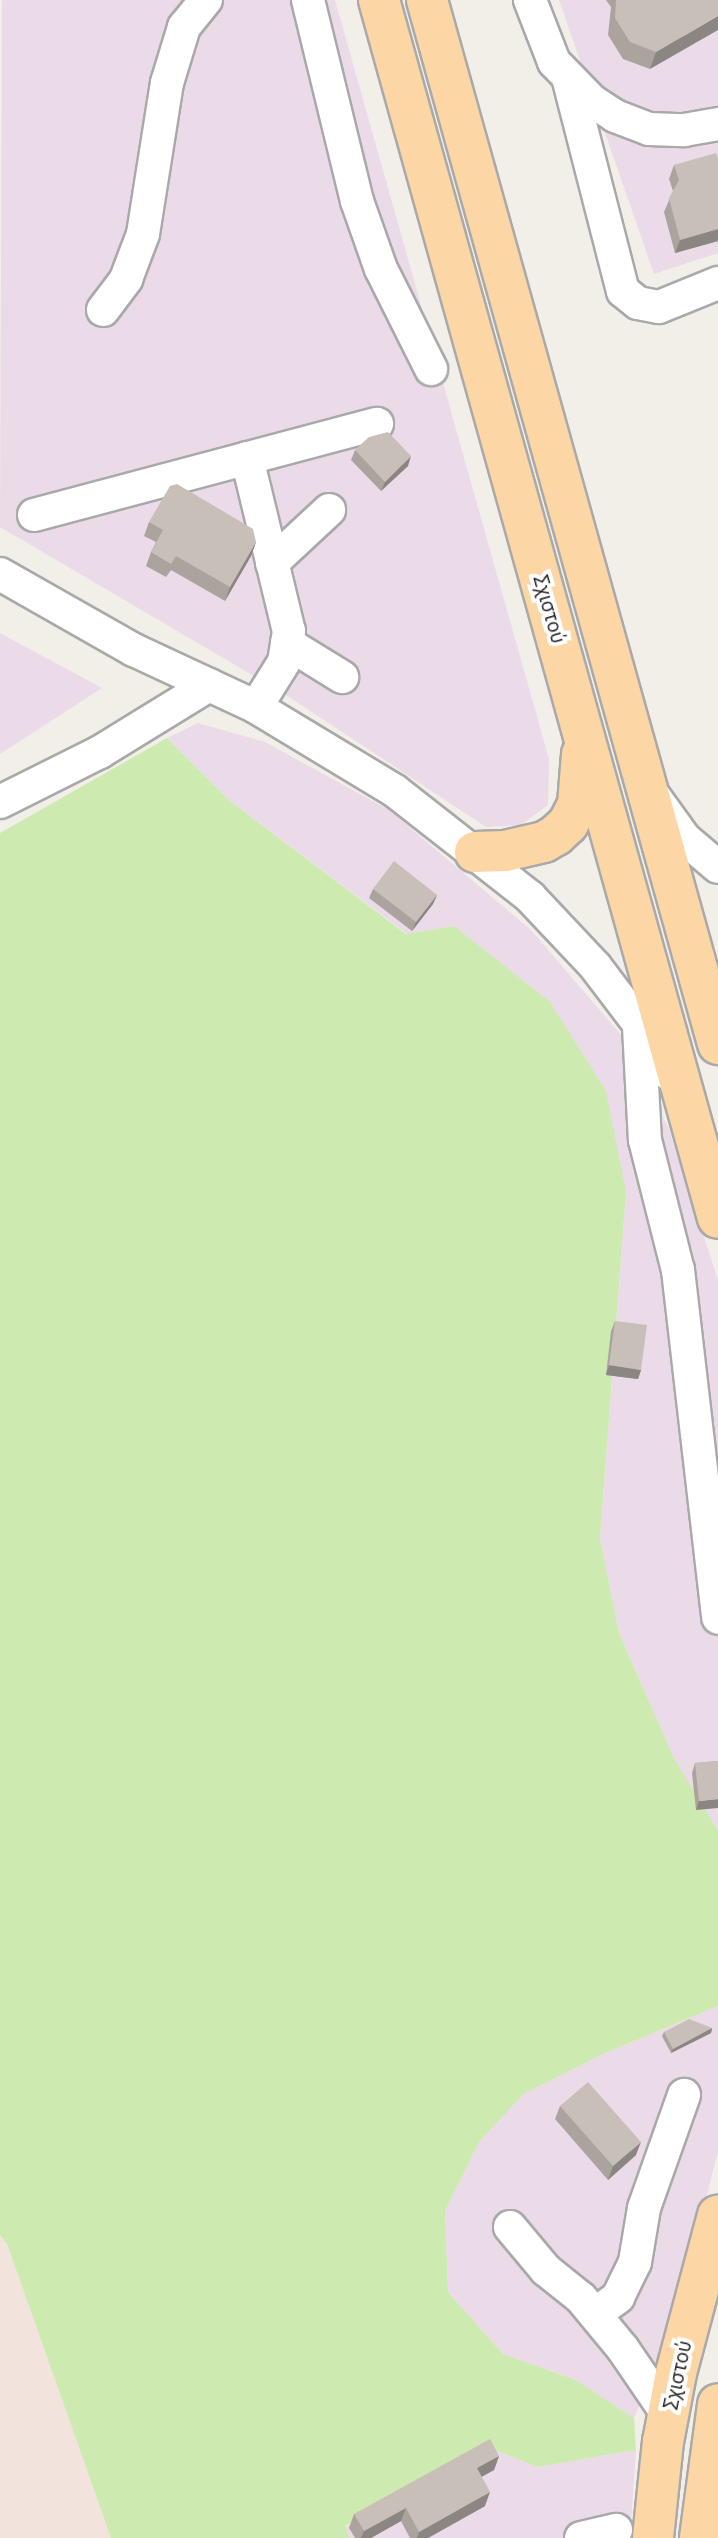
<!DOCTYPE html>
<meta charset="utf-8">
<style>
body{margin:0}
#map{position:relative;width:718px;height:2538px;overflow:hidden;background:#f2efe9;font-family:"IBM Plex Sans",sans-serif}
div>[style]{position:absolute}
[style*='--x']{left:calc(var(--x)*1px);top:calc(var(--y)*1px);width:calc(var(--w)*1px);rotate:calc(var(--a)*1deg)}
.industrial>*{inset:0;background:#ebdbe8}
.military>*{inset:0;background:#f3e3dd}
.grass>*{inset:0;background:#cdebb0}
.roads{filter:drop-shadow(2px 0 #a9a9a9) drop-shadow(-2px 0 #a9a9a9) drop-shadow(0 2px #a9a9a9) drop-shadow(0 -2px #a9a9a9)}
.minor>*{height:32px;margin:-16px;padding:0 16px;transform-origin:16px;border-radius:16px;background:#fff}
.major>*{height:40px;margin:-20px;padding:0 20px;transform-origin:20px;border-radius:20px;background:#fcd6a4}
.wall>*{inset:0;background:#aba49e}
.shaded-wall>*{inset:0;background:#8b8681}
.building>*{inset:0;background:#c7bfb8}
span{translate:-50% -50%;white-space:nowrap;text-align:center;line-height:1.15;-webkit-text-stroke:8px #fff;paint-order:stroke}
.street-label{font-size:20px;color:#222}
</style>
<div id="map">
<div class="industrial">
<div style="clip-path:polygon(2px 0,335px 0,549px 759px,548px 805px,521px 825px,486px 827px,283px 693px,0 527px)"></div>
<div style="clip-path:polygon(559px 0,718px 0,718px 253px,654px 274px)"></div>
<div style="clip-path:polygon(0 633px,102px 688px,0 754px)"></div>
<div style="clip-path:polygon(198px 723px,265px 742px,389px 810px,531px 930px,623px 1037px,669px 1129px,718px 1280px,718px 1831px,673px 1756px,619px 1633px,600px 1538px,626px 1192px,455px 926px,407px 934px,230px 801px,167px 738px)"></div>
<div style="clip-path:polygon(718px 2006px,718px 2152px,668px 2341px,634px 2418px,576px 2380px,503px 2354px,448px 2292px,445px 2211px,479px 2142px,524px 2094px,601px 2055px)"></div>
<div style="clip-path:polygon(493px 2449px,538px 2467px,636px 2450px,630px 2538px,350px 2538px,345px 2527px)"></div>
</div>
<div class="military">
<div style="clip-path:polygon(0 2235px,7px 2244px,111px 2538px,0 2538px)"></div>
</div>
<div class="grass">
<div style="clip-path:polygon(167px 738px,230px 801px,406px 934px,454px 926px,550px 1002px,606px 1091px,626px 1192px,600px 1538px,619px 1633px,673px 1756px,718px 1831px,718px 2006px,601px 2055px,524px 2094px,479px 2142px,445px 2211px,448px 2292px,503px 2354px,576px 2380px,634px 2418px,636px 2450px,538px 2467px,492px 2449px,345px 2526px,350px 2538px,111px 2538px,7px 2244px,0 2235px,0 833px)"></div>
</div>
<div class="roads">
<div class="minor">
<div style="--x:308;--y:0;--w:207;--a:76.3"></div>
<div style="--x:357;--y:201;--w:72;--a:70.6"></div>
<div style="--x:381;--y:269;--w:112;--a:63.4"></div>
<div style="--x:530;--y:0;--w:66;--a:68.8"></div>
<div style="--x:554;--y:62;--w:54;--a:45.7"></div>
<div style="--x:592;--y:101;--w:27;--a:33"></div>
<div style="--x:615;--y:116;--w:36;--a:21"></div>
<div style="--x:649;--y:129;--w:35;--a:2"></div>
<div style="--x:684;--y:130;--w:35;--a:-10"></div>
<div style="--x:569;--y:81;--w:217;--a:75.6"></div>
<div style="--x:623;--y:291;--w:19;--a:39"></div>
<div style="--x:638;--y:303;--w:21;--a:11"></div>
<div style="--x:659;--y:307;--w:64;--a:-22.1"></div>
<div style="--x:103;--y:310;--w:39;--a:-53"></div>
<div style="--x:126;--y:279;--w:48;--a:-69.3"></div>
<div style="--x:143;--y:234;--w:153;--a:-81"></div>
<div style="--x:167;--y:83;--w:59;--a:-73.1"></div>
<div style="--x:184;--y:27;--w:35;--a:-51"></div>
<div style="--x:247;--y:458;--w:178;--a:76.4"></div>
<div style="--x:289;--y:631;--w:31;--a:99"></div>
<div style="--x:284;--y:662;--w:53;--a:121.9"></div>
<div style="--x:34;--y:515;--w:355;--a:-14.9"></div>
<div style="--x:272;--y:563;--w:78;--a:-42.9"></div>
<div style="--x:0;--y:574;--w:154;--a:29.6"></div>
<div style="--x:134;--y:650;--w:135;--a:25"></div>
<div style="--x:256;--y:707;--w:162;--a:31.1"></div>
<div style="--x:395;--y:791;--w:172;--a:38.1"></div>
<div style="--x:530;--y:897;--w:95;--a:46.7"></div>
<div style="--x:595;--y:966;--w:73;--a:52.8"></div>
<div style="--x:639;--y:1024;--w:58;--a:59"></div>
<div style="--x:287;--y:643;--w:65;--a:31.7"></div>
<div style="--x:654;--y:796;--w:53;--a:54.2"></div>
<div style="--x:685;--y:839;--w:43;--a:40.3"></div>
<div style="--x:0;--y:802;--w:112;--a:-26.6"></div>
<div style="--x:100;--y:752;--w:128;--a:-31.6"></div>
<div style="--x:639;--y:1027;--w:113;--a:87"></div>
<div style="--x:645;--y:1140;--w:134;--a:75.8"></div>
<div style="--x:678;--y:1270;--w:350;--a:83.4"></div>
<div style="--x:510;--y:2227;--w:56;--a:50.1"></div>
<div style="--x:546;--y:2270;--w:45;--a:38.7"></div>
<div style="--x:581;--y:2298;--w:66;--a:50.5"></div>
<div style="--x:623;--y:2349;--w:80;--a:55.7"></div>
<div style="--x:595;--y:2314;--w:29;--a:-36"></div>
<div style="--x:618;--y:2297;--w:39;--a:-64"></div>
<div style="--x:635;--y:2262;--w:55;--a:-80.5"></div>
<div style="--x:644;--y:2208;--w:120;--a:-70.5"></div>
<div style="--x:581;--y:2538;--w:36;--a:-13"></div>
</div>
<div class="major">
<div style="--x:379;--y:0;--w:1264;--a:74.45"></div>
<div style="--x:427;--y:0;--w:1084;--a:74.42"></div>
<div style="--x:475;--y:852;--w:30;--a:-2"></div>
<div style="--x:505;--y:851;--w:40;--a:-13"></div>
<div style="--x:544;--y:842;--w:14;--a:-30"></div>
<div style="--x:556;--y:835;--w:16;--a:-43"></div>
<div style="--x:568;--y:824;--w:22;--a:-63"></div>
<div style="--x:578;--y:804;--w:50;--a:-85.4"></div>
<div style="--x:653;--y:2538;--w:97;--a:-84.1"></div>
<div style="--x:663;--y:2442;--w:70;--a:-79.3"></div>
<div style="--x:676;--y:2373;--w:163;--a:-75.1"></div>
<div style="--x:700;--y:2538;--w:135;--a:-82.3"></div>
</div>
</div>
<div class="wall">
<div style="clip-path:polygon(606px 0,718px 0,650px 69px,623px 59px,608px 35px,611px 7px)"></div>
<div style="clip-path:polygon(718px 158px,718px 241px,675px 253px,664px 212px,673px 191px,669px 179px,674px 165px)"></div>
<div style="clip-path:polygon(355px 450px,408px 466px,381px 491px,351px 460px)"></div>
<div style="clip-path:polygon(149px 522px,256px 542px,251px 556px,225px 601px,171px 570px,166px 577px,146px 566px,151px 552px,156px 542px,144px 536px)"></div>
<div style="clip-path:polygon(373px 889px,437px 895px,433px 904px,412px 931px,369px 898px)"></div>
<div style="clip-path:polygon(615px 1321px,641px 1370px,638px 1379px,606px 1375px,611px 1331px)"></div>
<div style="clip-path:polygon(718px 1761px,696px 1810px,692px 1773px,695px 1763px)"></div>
<div style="clip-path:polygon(712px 2028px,711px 2033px,671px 2053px,662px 2036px,664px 2032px)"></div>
<div style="clip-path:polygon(560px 2106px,636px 2155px,608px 2180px,555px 2119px)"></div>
<div style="clip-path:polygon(499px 2456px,494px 2470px,481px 2477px,485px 2506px,428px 2538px,410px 2538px,401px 2521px,371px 2538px,355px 2538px,349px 2528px,354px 2514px)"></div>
</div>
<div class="shaded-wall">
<div style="clip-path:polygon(718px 16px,718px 30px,650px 69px,656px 52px)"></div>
<div style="clip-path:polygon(718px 229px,718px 241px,675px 253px,680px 240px)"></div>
<div style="clip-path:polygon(411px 456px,408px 466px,381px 491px,385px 482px)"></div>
<div style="clip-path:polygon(256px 542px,251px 556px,225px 601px,230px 587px)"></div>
<div style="clip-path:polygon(437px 895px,433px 904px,412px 931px,416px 922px)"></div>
<div style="clip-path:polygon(609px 1365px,641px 1370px,638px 1379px,606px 1375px)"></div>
<div style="clip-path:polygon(718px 1799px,718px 1808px,696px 1810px,699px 1801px)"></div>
<div style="clip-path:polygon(712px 2028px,711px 2033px,671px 2053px,673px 2049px)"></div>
<div style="clip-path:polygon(641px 2142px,636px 2155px,608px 2180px,613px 2166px)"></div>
<div style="clip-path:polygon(499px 2456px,494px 2470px,472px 2482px,477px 2468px)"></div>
<div style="clip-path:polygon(490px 2492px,485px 2506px,428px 2538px,417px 2538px,419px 2532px)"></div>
<div style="clip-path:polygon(406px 2508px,401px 2521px,371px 2538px,361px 2538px,364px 2531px)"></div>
</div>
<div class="building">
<div style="clip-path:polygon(616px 0,718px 0,718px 16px,656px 52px,630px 42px,615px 18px)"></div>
<div style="clip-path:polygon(716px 153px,718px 158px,718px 229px,680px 240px,669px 198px,679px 180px,674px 165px)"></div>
<div style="clip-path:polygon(388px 432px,411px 456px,385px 482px,355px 450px,369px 437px)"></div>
<div style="clip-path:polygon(177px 484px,253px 529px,256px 542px,230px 587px,176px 556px,171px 564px,151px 552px,163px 530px,149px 522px,170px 486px)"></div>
<div style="clip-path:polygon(394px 861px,437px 895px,416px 922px,373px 889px)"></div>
<div style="clip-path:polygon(615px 1321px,647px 1325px,641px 1370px,609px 1365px)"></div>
<div style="clip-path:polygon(718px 1761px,718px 1799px,699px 1801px,695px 1763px)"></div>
<div style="clip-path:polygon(689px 2019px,712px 2028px,673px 2049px,664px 2032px)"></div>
<div style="clip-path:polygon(588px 2082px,641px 2142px,613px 2166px,560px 2106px)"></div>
<div style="clip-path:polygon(490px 2439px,499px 2456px,477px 2468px,490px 2492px,419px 2532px,406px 2508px,364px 2531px,354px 2514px)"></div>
</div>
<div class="street-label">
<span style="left:550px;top:609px;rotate:74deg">Σχιστού</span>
<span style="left:677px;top:2375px;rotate:-78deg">Σχιστού</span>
</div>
</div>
